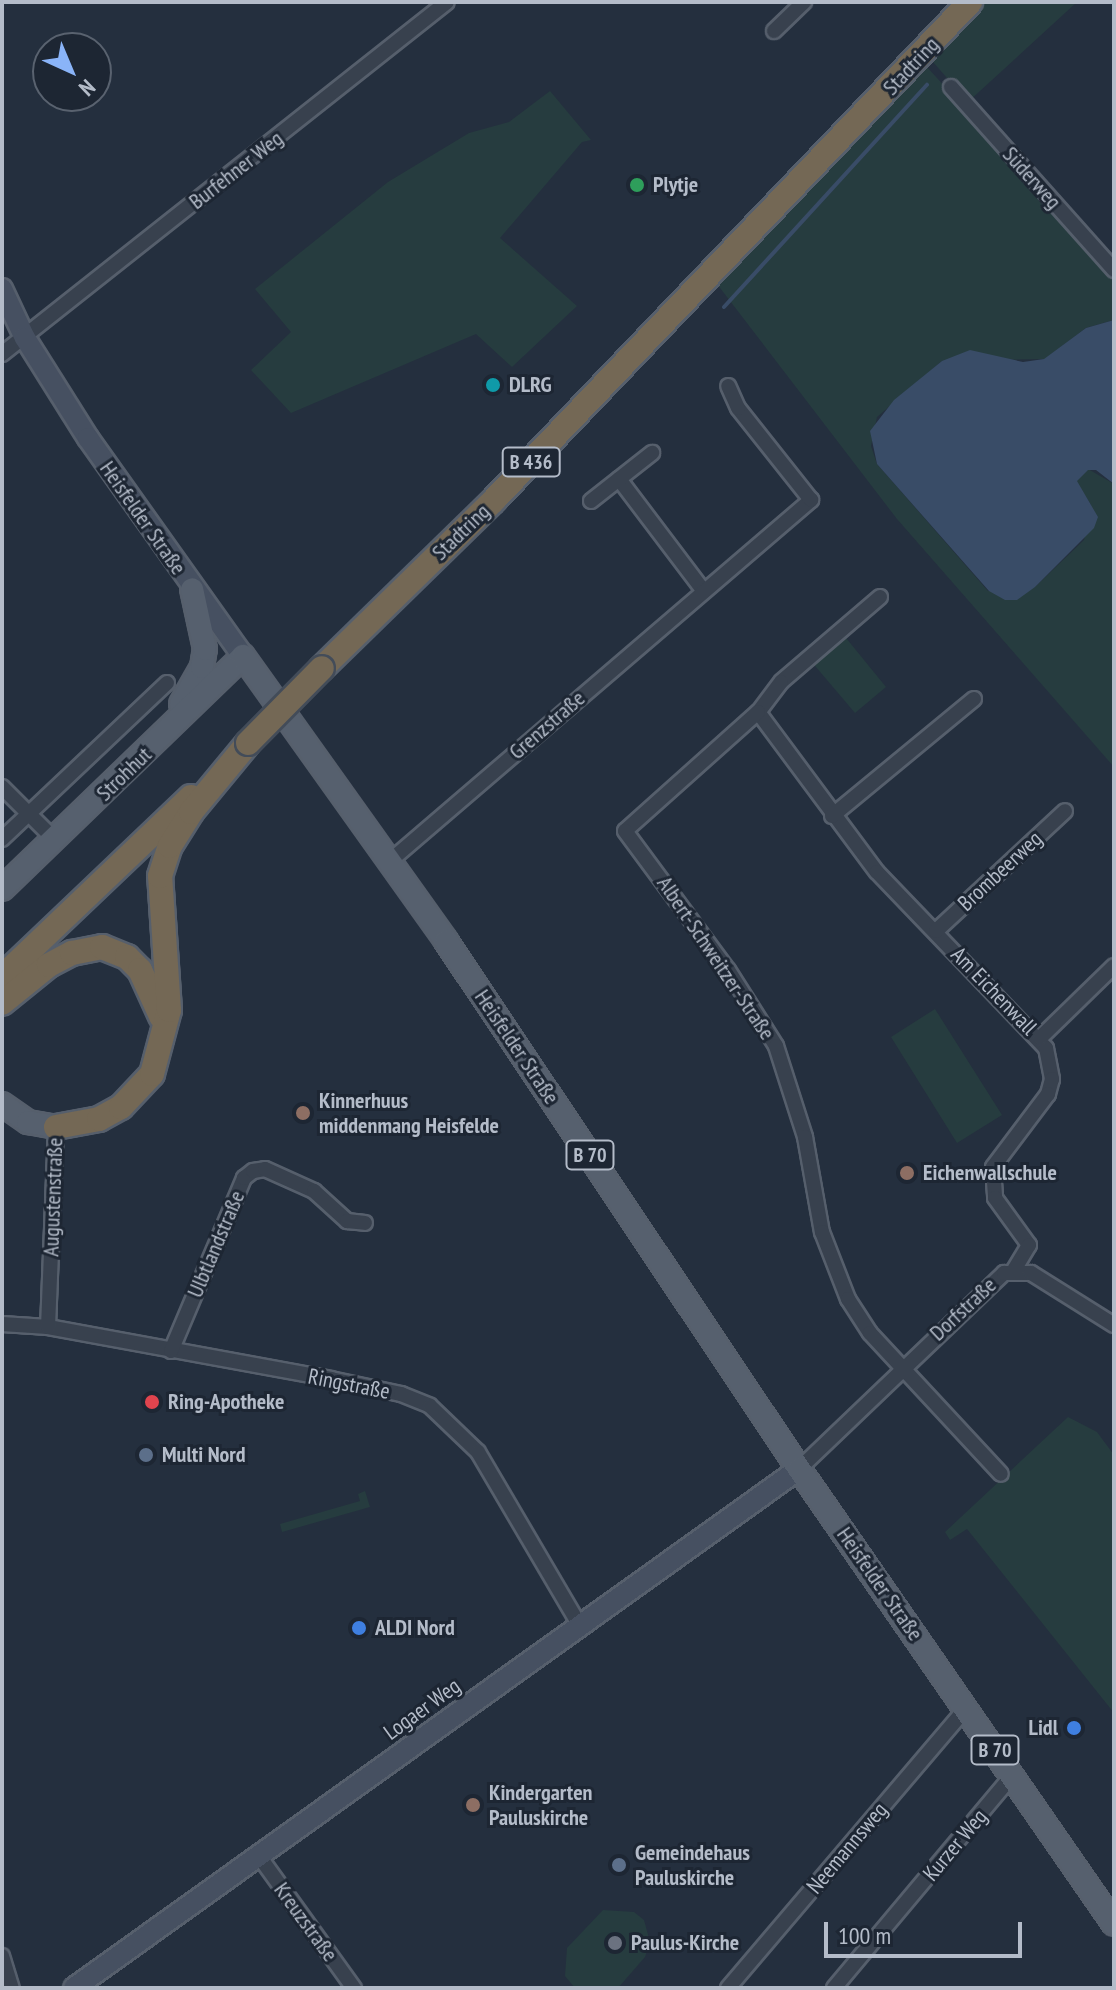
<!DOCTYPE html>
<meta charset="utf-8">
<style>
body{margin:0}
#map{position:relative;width:1116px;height:1990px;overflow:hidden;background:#242f3e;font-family:"PT Sans Narrow",sans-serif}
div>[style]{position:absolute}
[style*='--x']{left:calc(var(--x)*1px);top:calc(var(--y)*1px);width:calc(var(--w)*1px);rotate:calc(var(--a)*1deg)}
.green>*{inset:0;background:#263c3f}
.water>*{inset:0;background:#394c67}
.stream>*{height:4px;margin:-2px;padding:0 2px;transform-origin:2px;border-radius:2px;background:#394c67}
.roads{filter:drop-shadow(2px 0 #565f6c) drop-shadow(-2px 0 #565f6c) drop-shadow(0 2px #565f6c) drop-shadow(0 -2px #565f6c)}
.street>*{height:14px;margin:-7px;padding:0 7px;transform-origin:7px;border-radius:7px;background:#38414e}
.secondary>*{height:20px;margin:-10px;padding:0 10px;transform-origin:10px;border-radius:10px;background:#465061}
.primary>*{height:22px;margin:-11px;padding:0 11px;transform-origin:11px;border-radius:11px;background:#56606e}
.highway>*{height:24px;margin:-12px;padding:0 12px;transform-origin:12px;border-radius:12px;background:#746855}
.bridges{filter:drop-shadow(2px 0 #434c59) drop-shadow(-2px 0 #434c59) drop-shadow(0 2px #434c59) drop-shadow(0 -2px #434c59)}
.highway-bridge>*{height:24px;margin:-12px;padding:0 12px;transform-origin:12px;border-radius:12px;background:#746855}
.dots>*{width:22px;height:22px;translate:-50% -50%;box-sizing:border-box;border:4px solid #1d2633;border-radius:50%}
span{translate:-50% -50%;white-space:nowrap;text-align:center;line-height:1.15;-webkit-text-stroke:6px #1d2633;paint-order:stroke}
.shield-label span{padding:2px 6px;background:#1d2633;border:2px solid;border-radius:6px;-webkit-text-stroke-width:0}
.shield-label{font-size:20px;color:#b4bcc9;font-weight:700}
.street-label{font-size:22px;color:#b4bcc9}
.poi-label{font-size:22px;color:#b4bcc9;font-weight:700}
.left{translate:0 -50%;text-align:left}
.right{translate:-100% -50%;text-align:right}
.frame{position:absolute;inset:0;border:4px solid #b4bcc9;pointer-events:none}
.north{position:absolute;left:32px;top:32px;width:80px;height:80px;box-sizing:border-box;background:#1d2633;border:2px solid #59626f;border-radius:50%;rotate:136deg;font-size:22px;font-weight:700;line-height:32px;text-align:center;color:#b4bcc9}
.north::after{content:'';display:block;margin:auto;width:28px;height:36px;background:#8ab4f8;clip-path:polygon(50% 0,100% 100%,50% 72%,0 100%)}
.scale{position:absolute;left:824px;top:1922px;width:198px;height:36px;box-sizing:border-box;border:4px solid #b4bcc9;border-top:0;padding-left:10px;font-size:24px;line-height:28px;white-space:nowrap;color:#b4bcc9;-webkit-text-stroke:6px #1d2633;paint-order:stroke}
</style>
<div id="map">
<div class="green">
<div style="clip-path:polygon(985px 2px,1077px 2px,968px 102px,933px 62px)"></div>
<div style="clip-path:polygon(927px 67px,1114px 272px,1114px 320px,1086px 328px,1045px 359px,942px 361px,877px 417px,871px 446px,877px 464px,988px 591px,1035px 587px,1084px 540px,1091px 505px,1076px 481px,1088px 469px,1114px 484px,1114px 767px,897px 519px,717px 284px)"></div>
<div style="clip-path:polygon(550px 91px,591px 140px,582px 142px,500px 238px,577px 306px,512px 367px,476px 334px,291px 413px,251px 370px,291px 332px,255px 289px,388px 182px,469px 133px,509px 122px)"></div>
<div style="clip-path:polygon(842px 633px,886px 687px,855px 713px,810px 660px)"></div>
<div style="clip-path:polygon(935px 1009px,1002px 1115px,957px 1143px,891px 1037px)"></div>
<div style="clip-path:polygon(1068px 1417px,1097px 1432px,1114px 1455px,1114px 1713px,967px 1529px,950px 1540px,945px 1532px)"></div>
<div style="clip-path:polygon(365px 1491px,370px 1507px,282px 1532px,280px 1524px,360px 1501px,358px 1494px)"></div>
<div style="clip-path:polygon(603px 1910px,634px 1912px,644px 1920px,650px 1942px,645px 1957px,618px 1988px,575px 1988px,565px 1976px,567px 1948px)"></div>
</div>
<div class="water">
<div style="clip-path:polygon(1114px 320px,1114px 484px,1096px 470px,1088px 470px,1077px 481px,1098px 517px,1094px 528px,1035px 587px,1017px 600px,1005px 600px,989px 591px,877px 464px,870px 431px,894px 400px,942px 361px,970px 350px,1023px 362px,1044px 359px,1086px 328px)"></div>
</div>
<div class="stream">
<div style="--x:724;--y:307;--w:301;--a:-47.6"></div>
</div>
<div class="roads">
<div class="street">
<div style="--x:774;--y:31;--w:42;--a:-44"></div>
<div style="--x:951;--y:87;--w:245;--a:48.3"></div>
<div style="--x:2;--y:354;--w:567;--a:-38.34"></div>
<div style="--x:619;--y:479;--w:139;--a:52.9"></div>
<div style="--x:591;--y:501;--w:78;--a:-38.2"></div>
<div style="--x:880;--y:597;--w:130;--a:139.4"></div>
<div style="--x:781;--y:682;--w:38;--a:127"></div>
<div style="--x:758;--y:712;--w:199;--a:53.4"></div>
<div style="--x:877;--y:872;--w:244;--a:46.2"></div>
<div style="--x:1046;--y:1048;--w:32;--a:79"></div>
<div style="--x:1052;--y:1079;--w:16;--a:105"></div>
<div style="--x:1048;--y:1094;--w:91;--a:127"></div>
<div style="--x:993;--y:1167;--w:31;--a:86"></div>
<div style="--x:995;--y:1198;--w:58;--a:54.1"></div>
<div style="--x:1029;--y:1245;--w:29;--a:121"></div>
<div style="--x:758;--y:712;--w:178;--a:138.2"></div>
<div style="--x:625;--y:831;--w:173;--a:53.5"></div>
<div style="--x:728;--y:970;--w:90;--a:57.7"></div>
<div style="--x:776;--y:1046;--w:96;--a:72.3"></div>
<div style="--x:805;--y:1137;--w:97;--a:79.9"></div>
<div style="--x:822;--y:1232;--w:72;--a:68.8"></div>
<div style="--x:848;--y:1299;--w:40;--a:57.1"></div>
<div style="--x:870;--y:1333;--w:192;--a:47.1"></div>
<div style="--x:2;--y:787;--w:75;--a:45"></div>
<div style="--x:832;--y:816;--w:184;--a:-39.5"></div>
<div style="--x:2;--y:839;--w:227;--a:-43.4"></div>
<div style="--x:390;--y:861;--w:555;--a:-40.61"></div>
<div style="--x:811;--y:500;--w:117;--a:-128.4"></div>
<div style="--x:738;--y:408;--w:24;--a:-114"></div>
<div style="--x:936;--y:931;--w:176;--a:-42.9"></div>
<div style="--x:1040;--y:1038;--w:103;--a:-44.2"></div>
<div style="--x:2;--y:1324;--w:46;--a:3.7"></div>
<div style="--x:48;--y:1327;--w:288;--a:10.4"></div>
<div style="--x:331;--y:1379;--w:72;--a:12.1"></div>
<div style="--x:401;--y:1394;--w:31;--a:22"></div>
<div style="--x:430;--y:1406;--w:66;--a:43.8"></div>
<div style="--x:478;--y:1452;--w:202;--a:59.6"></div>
<div style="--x:48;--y:1327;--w:200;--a:-87.7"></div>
<div style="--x:171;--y:1351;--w:188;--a:-67.1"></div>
<div style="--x:244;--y:1178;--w:11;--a:-38"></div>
<div style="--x:253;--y:1171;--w:12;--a:-9"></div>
<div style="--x:265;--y:1169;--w:54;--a:24.2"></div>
<div style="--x:314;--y:1191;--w:45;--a:42.3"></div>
<div style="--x:347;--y:1221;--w:18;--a:6"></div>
<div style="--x:799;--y:1469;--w:284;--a:-43.7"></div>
<div style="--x:1004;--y:1273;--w:27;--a:0"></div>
<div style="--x:1031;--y:1273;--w:98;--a:32.1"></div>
<div style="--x:259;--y:1856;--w:163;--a:54.3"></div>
<div style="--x:2;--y:1956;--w:34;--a:73"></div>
<div style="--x:728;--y:1988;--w:367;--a:-49.6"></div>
<div style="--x:834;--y:1988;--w:278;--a:-50"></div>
</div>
<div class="secondary">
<div style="--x:2;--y:289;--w:54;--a:64.9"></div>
<div style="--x:25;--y:338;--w:118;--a:57.8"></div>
<div style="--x:88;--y:438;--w:267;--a:54.6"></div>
<div style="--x:74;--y:1988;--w:892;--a:-35.6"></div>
</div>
<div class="primary">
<div style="--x:181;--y:704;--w:43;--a:-60.4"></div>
<div style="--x:202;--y:667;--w:18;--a:-81"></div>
<div style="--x:205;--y:649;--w:61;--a:-102.2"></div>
<div style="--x:2;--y:889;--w:335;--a:-44"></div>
<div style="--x:243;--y:656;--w:350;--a:54.5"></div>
<div style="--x:446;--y:941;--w:635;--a:56.23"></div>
<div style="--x:799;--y:1469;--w:553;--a:55.3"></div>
<div style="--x:2;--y:1104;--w:32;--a:35"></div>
<div style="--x:28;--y:1122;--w:28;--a:10"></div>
</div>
<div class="highway">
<div style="--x:322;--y:668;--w:240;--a:-44.3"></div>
<div style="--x:494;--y:500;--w:689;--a:-46.29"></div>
<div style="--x:2;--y:977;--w:261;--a:-43.6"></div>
<div style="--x:2;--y:1003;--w:60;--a:-39"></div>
<div style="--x:49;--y:965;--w:26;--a:-28"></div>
<div style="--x:72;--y:953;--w:31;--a:-11"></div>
<div style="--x:102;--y:947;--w:27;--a:22"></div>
<div style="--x:127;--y:957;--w:18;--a:45"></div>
<div style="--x:140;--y:970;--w:51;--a:65.5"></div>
<div style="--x:56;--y:1127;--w:44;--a:-10.5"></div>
<div style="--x:99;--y:1119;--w:25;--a:-29"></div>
<div style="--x:121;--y:1107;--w:45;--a:-46.8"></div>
<div style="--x:152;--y:1074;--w:66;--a:-75.1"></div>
<div style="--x:169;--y:1010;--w:134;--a:-93.8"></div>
<div style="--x:160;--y:876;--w:32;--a:-72"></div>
<div style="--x:170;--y:846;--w:40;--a:-58"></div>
<div style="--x:191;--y:812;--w:89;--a:-50.4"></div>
</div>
</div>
<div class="bridges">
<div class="highway-bridge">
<div style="--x:248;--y:743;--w:105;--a:-45.4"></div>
</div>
</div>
<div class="dots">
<div style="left:637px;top:185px;background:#2e9e5b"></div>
<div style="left:493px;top:385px;background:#0f9aa8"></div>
<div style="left:303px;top:1113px;background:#8d6e63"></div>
<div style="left:907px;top:1173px;background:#8d6e63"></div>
<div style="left:152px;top:1402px;background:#e0444e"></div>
<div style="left:146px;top:1455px;background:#5c6f8a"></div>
<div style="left:359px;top:1628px;background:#3f7fe0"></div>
<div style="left:1074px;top:1728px;background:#3f7fe0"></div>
<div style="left:473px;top:1805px;background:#8d6e63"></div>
<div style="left:619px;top:1865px;background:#5c6f8a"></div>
<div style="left:615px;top:1943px;background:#6b7280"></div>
</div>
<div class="shield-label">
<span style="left:531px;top:462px">B 436</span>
<span style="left:590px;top:1155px">B 70</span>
<span style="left:995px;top:1750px">B 70</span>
</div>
<div class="street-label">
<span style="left:911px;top:66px;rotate:-47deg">Stadtring</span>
<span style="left:236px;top:170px;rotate:-38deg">Burfehner Weg</span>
<span style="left:1032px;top:178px;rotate:48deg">Süderweg</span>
<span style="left:143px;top:518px;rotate:55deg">Heisfelder Straße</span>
<span style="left:461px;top:532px;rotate:-44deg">Stadtring</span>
<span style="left:547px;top:725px;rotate:-41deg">Grenzstraße</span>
<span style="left:124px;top:774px;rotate:-44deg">Strohhut</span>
<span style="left:1000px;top:871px;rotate:-43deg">Brombeerweg</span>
<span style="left:716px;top:958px;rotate:56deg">Albert-Schweitzer-Straße</span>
<span style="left:994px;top:991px;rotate:46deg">Am Eichenwall</span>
<span style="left:517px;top:1047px;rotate:56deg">Heisfelder Straße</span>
<span style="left:53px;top:1197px;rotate:-88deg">Augustenstraße</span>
<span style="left:216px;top:1244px;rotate:-67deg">Ulbtlandstraße</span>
<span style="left:963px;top:1309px;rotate:-43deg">Dorfstraße</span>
<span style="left:349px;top:1384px;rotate:11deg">Ringstraße</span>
<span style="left:880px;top:1584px;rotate:55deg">Heisfelder Straße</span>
<span style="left:422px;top:1709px;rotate:-36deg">Logaer Weg</span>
<span style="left:955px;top:1845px;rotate:-50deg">Kurzer Weg</span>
<span style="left:847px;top:1848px;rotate:-50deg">Neemannsweg</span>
<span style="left:306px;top:1922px;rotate:54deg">Kreuzstraße</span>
</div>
<div class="poi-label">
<span class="left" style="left:653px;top:185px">Plytje</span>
<span class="left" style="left:509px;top:385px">DLRG</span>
<span class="left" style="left:319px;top:1113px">Kinnerhuus<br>middenmang Heisfelde</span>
<span class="left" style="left:923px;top:1173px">Eichenwallschule</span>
<span class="left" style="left:168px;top:1402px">Ring-Apotheke</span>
<span class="left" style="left:162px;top:1455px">Multi Nord</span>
<span class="left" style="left:375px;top:1628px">ALDI Nord</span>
<span class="right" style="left:1058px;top:1728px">Lidl</span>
<span class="left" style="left:489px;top:1805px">Kindergarten<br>Pauluskirche</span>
<span class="left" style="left:635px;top:1865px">Gemeindehaus<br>Pauluskirche</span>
<span class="left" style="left:631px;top:1943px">Paulus-Kirche</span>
</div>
<div class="frame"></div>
<div class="north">N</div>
<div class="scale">100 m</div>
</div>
